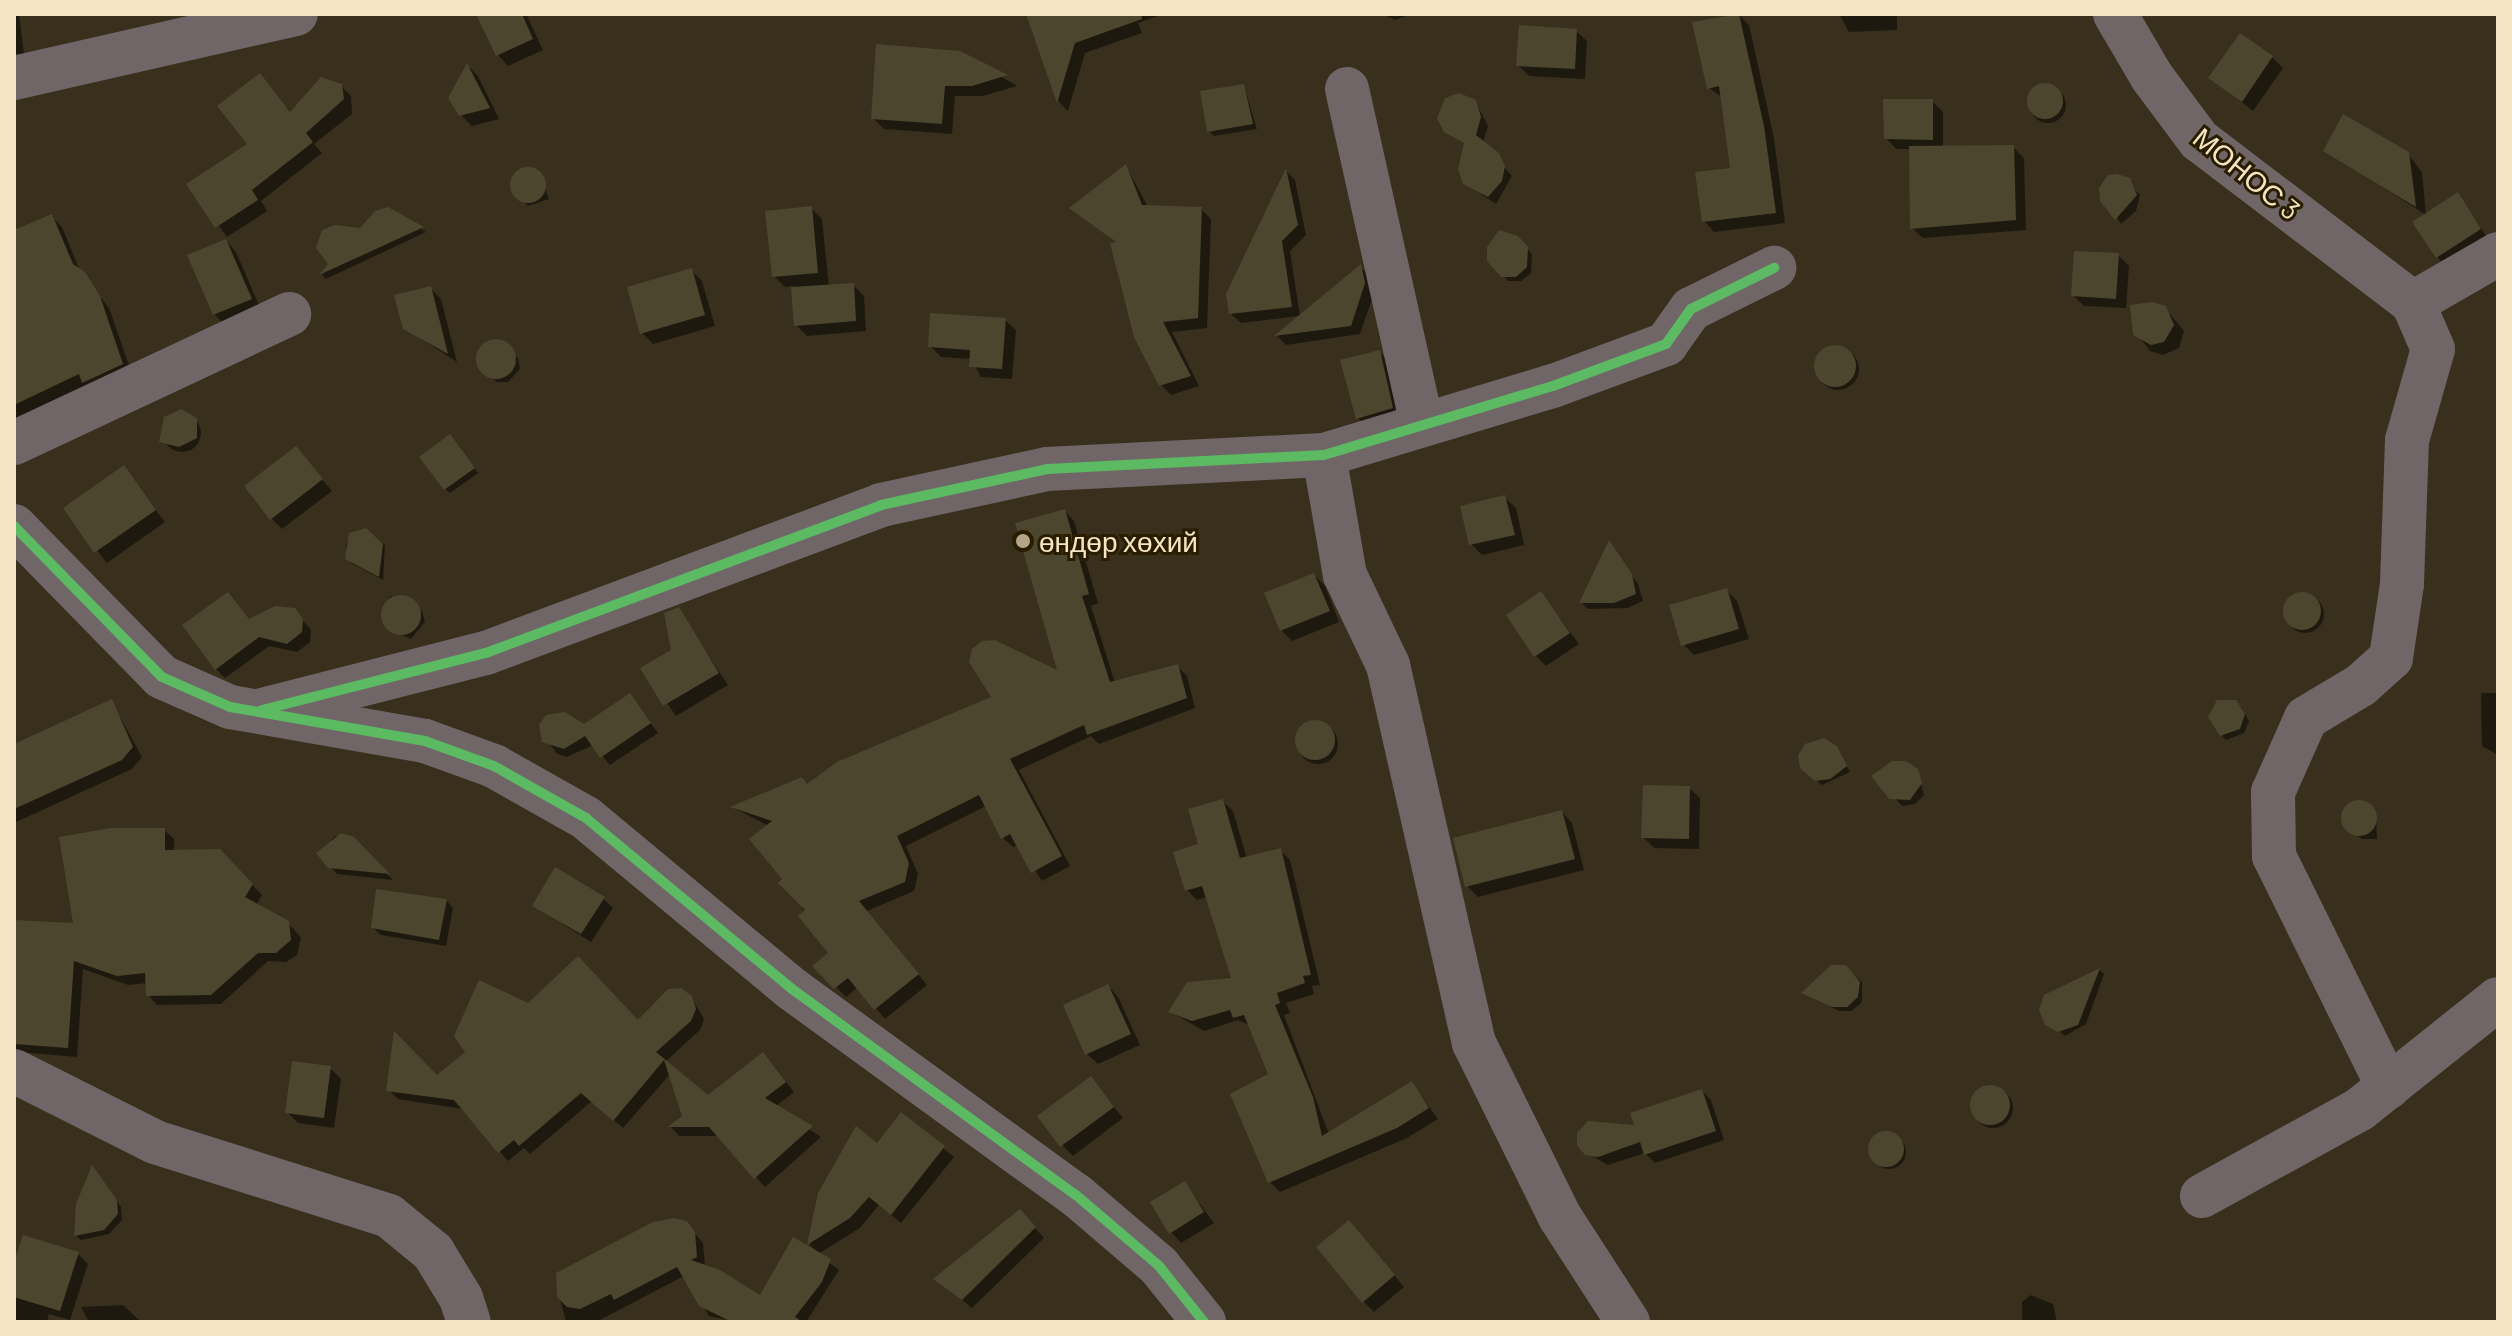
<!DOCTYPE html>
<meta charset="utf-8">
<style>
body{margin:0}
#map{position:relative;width:2512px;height:1336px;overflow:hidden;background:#38301c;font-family:Barlow,sans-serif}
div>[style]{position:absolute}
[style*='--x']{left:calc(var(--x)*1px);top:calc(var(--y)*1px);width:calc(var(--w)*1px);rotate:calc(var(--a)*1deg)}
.shadow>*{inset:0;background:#0007}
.round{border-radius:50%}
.building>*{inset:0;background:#4c462f}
.street>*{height:44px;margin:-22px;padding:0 22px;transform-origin:22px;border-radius:22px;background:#706668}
.cycleway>*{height:10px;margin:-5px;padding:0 5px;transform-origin:5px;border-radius:5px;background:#5cba63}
.dots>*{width:22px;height:22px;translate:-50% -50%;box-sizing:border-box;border:4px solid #291d00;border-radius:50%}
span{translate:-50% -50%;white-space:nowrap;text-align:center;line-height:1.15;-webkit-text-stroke:6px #291d00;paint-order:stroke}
.street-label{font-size:28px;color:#f5e5c3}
.poi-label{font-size:28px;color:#f5e5c3}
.left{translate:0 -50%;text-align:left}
.frame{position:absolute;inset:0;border:16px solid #f5e5c3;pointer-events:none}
</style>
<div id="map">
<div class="shadow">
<div style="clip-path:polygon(14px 14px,19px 14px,24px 54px,14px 55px)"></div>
<div style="clip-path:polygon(479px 14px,526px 14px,543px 50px,508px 66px,498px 55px)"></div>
<div style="clip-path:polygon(1028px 14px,1163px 14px,1138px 23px,1142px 33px,1085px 53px,1068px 111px,1059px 102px)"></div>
<div style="clip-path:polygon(1382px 14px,1412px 14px,1395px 20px)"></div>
<div style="clip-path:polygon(1738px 14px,1749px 25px,1774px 138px,1785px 223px,1714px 232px,1704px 221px,1732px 170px,1723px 98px,1709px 88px,1694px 23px)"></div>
<div style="clip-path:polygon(1839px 14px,1927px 14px,1897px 16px,1897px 30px,1849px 32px)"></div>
<div style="clip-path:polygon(1576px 31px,1587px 41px,1585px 79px,1529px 76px,1518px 65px)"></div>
<div style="clip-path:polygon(959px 52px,1017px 86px,983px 96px,955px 96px,952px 134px,884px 129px,873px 118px)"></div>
<div style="clip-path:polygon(2272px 57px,2283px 68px,2253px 111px,2211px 78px)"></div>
<div style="clip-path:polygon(468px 66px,478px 76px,499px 119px,472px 126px,461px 115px)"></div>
<div style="clip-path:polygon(260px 76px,292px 114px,341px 86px,351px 96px,352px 114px,314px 144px,322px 153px,261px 201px,267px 211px,227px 237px,189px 185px,250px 144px)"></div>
<div style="clip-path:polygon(1244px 86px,1257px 129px,1214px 136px,1209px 131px)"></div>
<div class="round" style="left:2030px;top:87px;width:36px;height:36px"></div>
<div style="clip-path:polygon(1475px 101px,1488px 126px,1483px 143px,1512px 176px,1496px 204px,1470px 187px,1466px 145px,1446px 130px)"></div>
<div style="clip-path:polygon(1932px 101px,1943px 112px,1943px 148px,2013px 147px,2024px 158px,2026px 230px,1923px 238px,1912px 228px,1911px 149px,1896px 149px,1886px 138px)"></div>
<div style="clip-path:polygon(2403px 148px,2422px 172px,2426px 215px,2326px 150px)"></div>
<div style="clip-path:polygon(1126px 166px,1148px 207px,1201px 209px,1211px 219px,1207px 328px,1172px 332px,1199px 386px,1171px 395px,1161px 385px,1118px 244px,1072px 208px)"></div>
<div style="clip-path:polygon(525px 170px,541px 177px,549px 199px,528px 206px,511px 187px)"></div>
<div style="clip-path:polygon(1287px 172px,1295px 180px,1306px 235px,1290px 251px,1300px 316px,1241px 323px,1231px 314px)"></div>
<div style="clip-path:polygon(2123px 177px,2140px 195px,2136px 211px,2121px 224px,2101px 194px)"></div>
<div style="clip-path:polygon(2457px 195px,2490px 241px,2448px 268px,2437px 257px)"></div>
<div style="clip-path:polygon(811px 208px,822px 219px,829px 287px,853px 285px,864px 296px,866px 331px,807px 336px,796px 325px,793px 286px,785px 287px,774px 276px)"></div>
<div style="clip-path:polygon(394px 211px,426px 232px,326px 279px,322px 275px,361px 230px)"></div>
<div style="clip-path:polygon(52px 217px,62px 227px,80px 271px,109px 308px,132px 374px,14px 419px,14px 232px)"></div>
<div style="clip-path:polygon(1517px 238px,1532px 254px,1531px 273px,1521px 281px,1508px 281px,1489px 260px)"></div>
<div style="clip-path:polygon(226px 241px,236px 252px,261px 310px,225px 325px,214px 314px)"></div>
<div style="clip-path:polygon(2118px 255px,2129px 266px,2126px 308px,2084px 306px,2073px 295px)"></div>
<div style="clip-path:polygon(1360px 267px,1370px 276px,1374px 294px,1360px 334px,1286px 345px,1277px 336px)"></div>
<div style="clip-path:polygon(691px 270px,702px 281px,715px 326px,653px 344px,642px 333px)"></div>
<div style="clip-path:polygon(430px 288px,441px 299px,457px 362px,404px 328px)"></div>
<div style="clip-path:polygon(2165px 308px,2184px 331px,2179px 348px,2163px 355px,2150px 351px,2132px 327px)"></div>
<div style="clip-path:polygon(1005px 320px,1016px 330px,1012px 379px,981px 377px,971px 359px,941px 357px,930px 346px)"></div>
<div style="clip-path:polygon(491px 343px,503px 344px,518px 358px,520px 369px,508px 382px,497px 382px,480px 365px,478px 349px)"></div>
<div class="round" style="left:1817px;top:348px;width:42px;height:42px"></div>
<div style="clip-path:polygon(1379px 352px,1390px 363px,1402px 419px,1369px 429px,1358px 418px)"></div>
<div class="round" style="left:163px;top:414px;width:38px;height:38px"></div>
<div style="clip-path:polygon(455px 442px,478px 473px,450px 493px,445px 489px)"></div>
<div style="clip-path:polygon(296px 449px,332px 491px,282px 529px,272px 519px)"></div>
<div style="clip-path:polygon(124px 468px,165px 522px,107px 563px,65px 509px)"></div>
<div style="clip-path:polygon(1505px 498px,1516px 508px,1524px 545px,1482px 555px,1471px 544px)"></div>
<div style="clip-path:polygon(1065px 511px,1074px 521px,1098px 603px,1091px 606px,1115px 683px,1177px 666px,1187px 676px,1195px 708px,1099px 744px,1091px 736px,1019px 770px,1070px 866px,1042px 881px,1018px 845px,1013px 847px,1003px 838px,986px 806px,906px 846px,918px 874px,914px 891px,867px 911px,927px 985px,885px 1019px,858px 987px,846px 997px,815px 966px,831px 953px,784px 879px,769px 826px,734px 808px,808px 786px,1061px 674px)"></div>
<div style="clip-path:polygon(366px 530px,385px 545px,383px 580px,351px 563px,346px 546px,350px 535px)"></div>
<div style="clip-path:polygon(1610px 543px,1638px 584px,1643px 601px,1628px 608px,1588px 609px,1581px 602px)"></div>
<div style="clip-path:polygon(1314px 575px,1325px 586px,1339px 622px,1292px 641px,1281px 630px)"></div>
<div style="clip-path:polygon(1727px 591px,1737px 601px,1749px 639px,1694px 655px,1683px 644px)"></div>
<div style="clip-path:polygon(1541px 593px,1579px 644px,1546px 666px,1536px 656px)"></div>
<div class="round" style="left:2286px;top:595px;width:38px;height:38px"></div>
<div style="clip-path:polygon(390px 596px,422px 611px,425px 622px,411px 639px,388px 629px,383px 612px)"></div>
<div style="clip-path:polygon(294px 610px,311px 630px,310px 642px,297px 652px,269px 646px,225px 678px,216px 669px,250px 621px)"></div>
<div style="clip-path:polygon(679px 610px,728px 685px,676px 716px,643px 669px,673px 651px)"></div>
<div style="clip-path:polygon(2481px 693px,2498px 693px,2498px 755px,2482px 746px)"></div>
<div style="clip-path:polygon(629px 695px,658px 733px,610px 765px,593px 745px,567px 757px,557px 754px,541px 731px,548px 717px,559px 713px,584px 727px)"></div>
<div style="clip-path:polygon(112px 702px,142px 757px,132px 769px,14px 823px,14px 777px)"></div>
<div style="clip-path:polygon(2241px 707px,2249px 721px,2244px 733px,2226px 740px,2221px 735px)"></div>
<div class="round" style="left:1298px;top:724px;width:40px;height:40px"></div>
<div style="clip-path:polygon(1836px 749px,1850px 772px,1822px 785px,1807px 773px)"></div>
<div style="clip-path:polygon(1917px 770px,1924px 795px,1915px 804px,1902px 806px,1874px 776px)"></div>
<div style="clip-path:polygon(1689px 788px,1700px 798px,1699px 849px,1654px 848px,1643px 837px)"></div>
<div style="clip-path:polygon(1222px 801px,1233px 811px,1247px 859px,1280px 850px,1290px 860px,1320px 985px,1312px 986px,1314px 994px,1286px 1003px,1290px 1013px,1284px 1015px,1329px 1134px,1412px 1083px,1438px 1119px,1407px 1138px,1280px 1192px,1270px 1182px,1270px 1075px,1251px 1026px,1238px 1020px,1204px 1031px,1171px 1012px,1233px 980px,1207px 897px,1197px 900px,1187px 890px)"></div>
<div style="clip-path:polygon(2362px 803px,2376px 814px,2377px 839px,2362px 839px,2344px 826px,2348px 807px)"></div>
<div style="clip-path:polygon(1562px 812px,1572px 823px,1584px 870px,1478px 897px,1467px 886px)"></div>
<div style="clip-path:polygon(164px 830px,174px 839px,174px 852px,219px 851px,262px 895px,256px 905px,293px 928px,301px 938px,297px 955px,286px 962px,268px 961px,221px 1004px,157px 1005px,148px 995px,148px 983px,128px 985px,83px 969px,77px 1057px,19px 1052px,14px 1047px,14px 922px,75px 926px)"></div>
<div style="clip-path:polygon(335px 836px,353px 838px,393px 880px,337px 874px,319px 853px)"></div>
<div style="clip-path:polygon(603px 898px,613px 908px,591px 942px,534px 906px)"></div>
<div style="clip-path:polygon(446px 900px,453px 908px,446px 946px,381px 935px,373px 928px)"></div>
<div style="clip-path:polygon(1845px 967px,1862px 982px,1862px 1002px,1852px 1011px,1839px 1011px,1804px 993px)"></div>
<div style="clip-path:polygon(2100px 970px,2104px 974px,2086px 1024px,2065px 1036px,2048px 1022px,2046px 996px)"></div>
<div style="clip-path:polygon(1108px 986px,1118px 997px,1140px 1045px,1098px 1064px,1087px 1054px)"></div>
<div style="clip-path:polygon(691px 997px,704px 1019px,700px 1030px,665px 1062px,708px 1098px,772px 1064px,794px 1092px,775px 1107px,821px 1137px,765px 1187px,719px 1136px,679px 1136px,671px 1127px,684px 1117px,671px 1073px,623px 1128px,592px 1101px,530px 1154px,524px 1148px,508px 1161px,463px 1109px,398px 1099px,389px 1090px,438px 1078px,529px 1005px,639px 1022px)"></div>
<div style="clip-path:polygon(330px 1068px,341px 1079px,334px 1128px,298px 1123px,287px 1112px)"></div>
<div style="clip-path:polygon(1091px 1079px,1123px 1118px,1073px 1156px,1062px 1145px)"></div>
<div class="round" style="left:1973px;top:1088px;width:40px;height:40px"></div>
<div style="clip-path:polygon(1702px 1091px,1711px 1100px,1724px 1140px,1655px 1163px,1645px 1153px,1608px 1165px,1587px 1153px)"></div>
<div style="clip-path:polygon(902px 1115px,954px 1157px,901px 1223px,879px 1205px,860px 1228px,818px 1254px,839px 1270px,806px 1322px,737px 1322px,709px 1316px,684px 1276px,596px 1322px,566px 1322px,558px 1291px,686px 1223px,703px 1243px,705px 1267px,761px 1298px,817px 1252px,810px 1245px,820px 1194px,877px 1146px)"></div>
<div class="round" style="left:1872px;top:1135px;width:34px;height:34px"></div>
<div style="clip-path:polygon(96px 1172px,121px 1207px,122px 1220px,109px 1234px,81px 1240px,76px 1236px,78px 1205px)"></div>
<div style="clip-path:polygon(1185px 1184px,1214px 1223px,1181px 1243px,1171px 1232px)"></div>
<div style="clip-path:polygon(1029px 1221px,1044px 1238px,972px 1308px,936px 1279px)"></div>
<div style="clip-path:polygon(1360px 1234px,1404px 1287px,1374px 1312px,1364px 1302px)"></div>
<div style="clip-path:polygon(78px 1254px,88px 1264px,70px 1320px,49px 1314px,47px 1322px,14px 1322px,14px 1258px)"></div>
<div style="clip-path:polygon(2031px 1295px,2053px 1304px,2057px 1322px,2022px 1322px,2022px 1302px)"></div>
<div style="clip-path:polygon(123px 1305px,141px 1322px,89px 1322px,81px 1307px)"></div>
</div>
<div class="building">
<div style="clip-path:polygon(476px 14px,522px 14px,533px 39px,496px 56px)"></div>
<div style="clip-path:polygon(1026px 14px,1141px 14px,1142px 19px,1075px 43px,1057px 103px)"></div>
<div style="clip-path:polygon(1739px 14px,1764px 126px,1776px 213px,1702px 222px,1695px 172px,1730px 168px,1719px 86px,1707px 89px,1692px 22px)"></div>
<div style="clip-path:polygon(1519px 25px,1577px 29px,1575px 69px,1516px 66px)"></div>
<div style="clip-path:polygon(2240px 33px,2273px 56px,2242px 102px,2208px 78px)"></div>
<div style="clip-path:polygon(876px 44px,960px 51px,1008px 75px,972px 86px,945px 86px,942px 124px,871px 119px)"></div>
<div style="clip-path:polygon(467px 63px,490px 108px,459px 116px,448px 98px)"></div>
<div style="clip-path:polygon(260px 73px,290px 112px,321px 77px,342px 84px,344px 99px,306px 133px,313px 142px,252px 190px,258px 200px,215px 228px,186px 184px,247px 144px,217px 106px)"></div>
<div class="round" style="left:2027px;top:83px;width:36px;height:36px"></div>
<div style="clip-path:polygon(1244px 84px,1253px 124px,1207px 132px,1200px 91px)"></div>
<div style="clip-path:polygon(1459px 93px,1476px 100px,1481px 117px,1476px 135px,1499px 153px,1505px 166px,1502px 181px,1488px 197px,1463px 184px,1458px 169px,1464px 143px,1444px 132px,1437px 118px,1445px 98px)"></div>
<div style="clip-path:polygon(1883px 99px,1933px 99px,1933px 140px,1884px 139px)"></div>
<div style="clip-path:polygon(2343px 114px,2409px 152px,2416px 207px,2323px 151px)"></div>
<div style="clip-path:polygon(2014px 145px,2016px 220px,1910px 229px,1909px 146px)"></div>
<div style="clip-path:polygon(1126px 164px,1142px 205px,1202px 207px,1198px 318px,1163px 322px,1191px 376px,1159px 386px,1134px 337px,1110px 243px,1116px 242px,1069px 208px)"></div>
<div class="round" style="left:510px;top:167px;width:36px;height:36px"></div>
<div style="clip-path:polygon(1286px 168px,1298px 225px,1282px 241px,1292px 307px,1229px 314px,1226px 294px)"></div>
<div style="clip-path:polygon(2117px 174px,2130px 178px,2137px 195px,2115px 220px,2100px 201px,2099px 188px,2108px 175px)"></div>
<div style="clip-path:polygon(2458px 192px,2481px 229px,2436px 258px,2412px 222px)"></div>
<div style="clip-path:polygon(812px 206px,818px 273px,772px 277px,765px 211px)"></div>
<div style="clip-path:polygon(388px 207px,424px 227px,319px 275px,328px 264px,316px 248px,322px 230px,335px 225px,360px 228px,375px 211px)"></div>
<div style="clip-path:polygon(52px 214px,73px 264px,85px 272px,100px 296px,123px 364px,82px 383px,79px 374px,14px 405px,14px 230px)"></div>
<div style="clip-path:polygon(1499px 230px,1518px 236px,1528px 247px,1527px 267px,1516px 277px,1501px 277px,1487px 261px,1487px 247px)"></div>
<div style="clip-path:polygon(226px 239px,252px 299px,213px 315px,187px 255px)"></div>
<div style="clip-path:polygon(2074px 251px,2119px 253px,2116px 299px,2071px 296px)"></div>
<div style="clip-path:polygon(1361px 264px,1365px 283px,1351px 326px,1274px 336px)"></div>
<div style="clip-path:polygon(692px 268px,705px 315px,640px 334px,627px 287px)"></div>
<div style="clip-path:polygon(854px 283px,856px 321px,794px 326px,791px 287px)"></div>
<div style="clip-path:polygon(431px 286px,448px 354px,403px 329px,394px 295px)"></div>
<div style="clip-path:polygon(2152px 302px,2166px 306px,2174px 325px,2164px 342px,2151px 345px,2133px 335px,2130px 305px)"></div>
<div style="clip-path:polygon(930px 313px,1006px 318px,1002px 369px,969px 367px,970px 350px,928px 347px)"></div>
<div class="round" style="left:476px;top:339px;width:40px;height:40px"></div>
<div class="round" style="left:1814px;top:345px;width:42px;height:42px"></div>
<div style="clip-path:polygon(1380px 350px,1393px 408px,1356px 419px,1340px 360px)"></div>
<div style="clip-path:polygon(181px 409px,197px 418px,197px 438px,179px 447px,159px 442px,164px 417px)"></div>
<div style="clip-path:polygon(450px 434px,475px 468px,444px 490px,419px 457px)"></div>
<div style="clip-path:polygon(296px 446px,323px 479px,270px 520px,244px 486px)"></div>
<div style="clip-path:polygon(124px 465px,156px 510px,94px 553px,63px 508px)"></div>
<div style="clip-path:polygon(1505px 495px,1515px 535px,1469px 545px,1460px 506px)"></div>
<div style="clip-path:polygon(1065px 509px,1089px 594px,1082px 596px,1110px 682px,1178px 664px,1187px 698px,1087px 735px,1084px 725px,1010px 759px,1062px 856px,1031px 873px,1010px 834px,1001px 839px,979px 795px,897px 836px,909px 863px,905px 882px,859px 901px,919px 974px,874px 1010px,848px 978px,834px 989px,812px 966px,828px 953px,798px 916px,805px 910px,778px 883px,782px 879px,749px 839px,772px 821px,730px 807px,802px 777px,807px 784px,837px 762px,991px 697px,969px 662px,972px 649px,982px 641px,995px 640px,1057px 670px,1015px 523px)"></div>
<div style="clip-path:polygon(366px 528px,383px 544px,379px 577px,345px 559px,349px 533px)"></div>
<div style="clip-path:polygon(1609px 540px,1632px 574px,1636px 594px,1614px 603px,1579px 603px)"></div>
<div style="clip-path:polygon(1314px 573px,1330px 611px,1280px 631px,1264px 593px)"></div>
<div style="clip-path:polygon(1727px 588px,1739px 629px,1681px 646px,1669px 605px)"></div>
<div style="clip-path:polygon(1541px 591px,1570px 633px,1534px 657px,1506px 615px)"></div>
<div class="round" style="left:2283px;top:592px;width:38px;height:38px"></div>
<div style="clip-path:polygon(228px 592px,249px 619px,275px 606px,295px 608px,303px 619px,302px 632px,287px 644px,259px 637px,215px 670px,182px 625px)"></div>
<div class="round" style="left:381px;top:595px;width:40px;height:40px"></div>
<div style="clip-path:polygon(679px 607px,719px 673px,663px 706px,640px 668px,671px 650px,664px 613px)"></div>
<div style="clip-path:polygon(630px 693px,651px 723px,600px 758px,585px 736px,564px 749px,542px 742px,539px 725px,546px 715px,565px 712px,584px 724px)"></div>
<div style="clip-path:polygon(112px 699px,133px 747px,122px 760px,14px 809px,14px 744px)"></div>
<div style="clip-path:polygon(2217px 700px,2236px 700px,2245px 714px,2240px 729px,2220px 736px,2208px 717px)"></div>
<div class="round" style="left:1295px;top:720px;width:40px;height:40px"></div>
<div style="clip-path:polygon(1824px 738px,1837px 746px,1847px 766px,1830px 779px,1815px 781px,1800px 768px,1798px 755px,1805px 744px)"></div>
<div style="clip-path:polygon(1892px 761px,1906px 761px,1918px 769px,1922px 783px,1910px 800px,1889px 799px,1871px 776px)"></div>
<div style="clip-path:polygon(1643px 785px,1690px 786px,1689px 839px,1641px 838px)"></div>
<div style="clip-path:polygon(1223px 799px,1240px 858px,1281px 848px,1311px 975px,1303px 976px,1305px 983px,1277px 993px,1280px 1003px,1275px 1005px,1313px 1097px,1322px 1136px,1412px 1081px,1429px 1108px,1397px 1128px,1268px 1183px,1230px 1094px,1268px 1074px,1244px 1015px,1233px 1018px,1230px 1010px,1192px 1021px,1168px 1012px,1187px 982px,1231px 978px,1202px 886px,1185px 891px,1173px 852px,1198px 844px,1188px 809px)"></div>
<div class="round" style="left:2341px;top:800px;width:36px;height:36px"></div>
<div style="clip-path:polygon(1562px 810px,1575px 859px,1465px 887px,1453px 838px)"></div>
<div style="clip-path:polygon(111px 828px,165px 828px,165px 850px,220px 849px,253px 884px,245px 897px,289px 921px,291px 940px,276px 953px,258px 953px,211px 995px,146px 996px,145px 973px,117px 976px,74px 961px,68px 1048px,14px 1044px,14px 920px,73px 923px,59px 837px)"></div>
<div style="clip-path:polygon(341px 833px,354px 837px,390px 874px,328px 868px,316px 853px)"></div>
<div style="clip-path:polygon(555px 867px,605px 897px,581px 934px,532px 906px)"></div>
<div style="clip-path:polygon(376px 889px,447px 899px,439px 940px,371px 928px)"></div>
<div style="clip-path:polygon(578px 956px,638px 1020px,668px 989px,681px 988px,692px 996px,696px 1009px,691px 1021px,656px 1052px,708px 1095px,763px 1052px,786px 1082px,765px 1098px,813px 1126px,754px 1179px,709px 1127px,668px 1127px,682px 1116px,664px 1060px,613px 1121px,581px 1093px,519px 1146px,514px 1140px,498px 1153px,454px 1100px,386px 1091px,394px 1031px,437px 1075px,465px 1052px,454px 1036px,479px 980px,528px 1003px)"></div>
<div style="clip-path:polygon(1831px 965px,1846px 965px,1860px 982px,1858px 997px,1847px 1007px,1832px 1007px,1801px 993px)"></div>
<div style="clip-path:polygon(2100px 968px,2078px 1025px,2058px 1032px,2045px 1025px,2039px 1010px,2044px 995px)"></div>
<div style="clip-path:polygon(1108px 984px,1131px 1034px,1085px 1055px,1063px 1005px)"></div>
<div style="clip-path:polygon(292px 1061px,331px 1066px,324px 1118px,285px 1113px)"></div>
<div style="clip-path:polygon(1091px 1076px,1114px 1107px,1060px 1147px,1037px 1116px)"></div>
<div class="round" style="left:1970px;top:1085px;width:40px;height:40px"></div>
<div style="clip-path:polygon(1702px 1089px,1716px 1131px,1644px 1155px,1640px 1142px,1598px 1157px,1585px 1155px,1577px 1145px,1577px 1133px,1588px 1121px,1634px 1125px,1630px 1113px)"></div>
<div style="clip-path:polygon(901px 1112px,945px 1146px,891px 1215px,869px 1197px,850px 1218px,807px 1245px,818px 1193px,856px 1126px,877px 1143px)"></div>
<div class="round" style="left:1868px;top:1131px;width:36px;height:36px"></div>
<div style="clip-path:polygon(92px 1165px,117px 1200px,118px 1214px,104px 1230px,74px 1236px,76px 1204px)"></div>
<div style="clip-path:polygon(1185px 1181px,1204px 1212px,1169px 1234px,1150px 1202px)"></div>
<div style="clip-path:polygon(1020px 1209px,1036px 1227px,962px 1300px,933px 1279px)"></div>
<div style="clip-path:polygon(674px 1218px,687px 1221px,695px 1232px,697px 1257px,691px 1260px,720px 1270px,760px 1295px,793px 1237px,831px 1259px,822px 1282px,795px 1317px,803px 1322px,732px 1322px,699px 1306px,677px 1267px,614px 1300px,611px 1294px,580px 1309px,567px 1307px,557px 1297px,556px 1273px,653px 1222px)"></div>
<div style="clip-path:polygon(1349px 1220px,1395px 1275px,1362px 1303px,1316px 1247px)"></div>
<div style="clip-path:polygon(23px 1235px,79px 1252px,60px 1311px,14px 1297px,14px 1262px)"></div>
</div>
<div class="street">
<div style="--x:2115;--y:14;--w:73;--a:59.6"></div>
<div style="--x:2152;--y:77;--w:79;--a:53.3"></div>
<div style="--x:2199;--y:140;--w:269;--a:37.3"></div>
<div style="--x:2413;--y:303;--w:50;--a:66.5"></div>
<div style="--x:2433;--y:349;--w:95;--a:105.9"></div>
<div style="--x:2407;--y:440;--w:144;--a:92"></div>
<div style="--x:2402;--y:584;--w:75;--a:98.5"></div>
<div style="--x:2391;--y:658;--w:40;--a:138"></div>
<div style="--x:2361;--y:685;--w:64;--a:149"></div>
<div style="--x:2306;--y:718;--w:81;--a:114"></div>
<div style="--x:2273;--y:792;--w:64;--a:89.1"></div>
<div style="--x:2274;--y:856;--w:258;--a:63.7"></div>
<div style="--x:14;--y:78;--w:289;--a:-12.8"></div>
<div style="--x:1347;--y:89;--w:343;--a:77.4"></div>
<div style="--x:2413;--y:303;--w:98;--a:-30"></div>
<div style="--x:14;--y:443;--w:304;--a:-25.1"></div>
<div style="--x:1324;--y:455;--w:122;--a:80.1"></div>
<div style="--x:1345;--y:575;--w:100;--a:64.5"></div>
<div style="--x:1388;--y:665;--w:388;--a:77.2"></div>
<div style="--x:1474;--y:1043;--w:194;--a:63.7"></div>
<div style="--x:1560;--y:1217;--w:125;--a:57.1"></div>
<div style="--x:14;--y:526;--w:211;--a:45.6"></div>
<div style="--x:162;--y:677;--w:74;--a:23.8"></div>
<div style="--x:230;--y:707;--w:198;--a:9.9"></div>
<div style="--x:425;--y:741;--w:73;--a:19.9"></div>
<div style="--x:494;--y:766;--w:106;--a:29.5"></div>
<div style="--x:586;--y:818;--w:268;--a:39.7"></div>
<div style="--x:792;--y:989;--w:351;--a:36"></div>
<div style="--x:1076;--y:1195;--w:109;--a:40.5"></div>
<div style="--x:1159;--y:1266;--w:72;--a:51.2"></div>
<div style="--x:262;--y:710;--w:231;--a:-14.3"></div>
<div style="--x:486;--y:653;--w:422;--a:-20.5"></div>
<div style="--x:881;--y:505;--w:170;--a:-12.2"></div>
<div style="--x:1047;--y:469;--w:277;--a:-2.9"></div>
<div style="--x:1324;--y:455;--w:239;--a:-16.8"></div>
<div style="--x:1553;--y:386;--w:121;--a:-20.4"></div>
<div style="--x:1666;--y:344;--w:43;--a:-54.5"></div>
<div style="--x:1691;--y:309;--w:93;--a:-26.3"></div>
<div style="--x:14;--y:1071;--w:158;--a:26.7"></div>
<div style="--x:155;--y:1142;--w:245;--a:17.5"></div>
<div style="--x:389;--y:1216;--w:57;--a:39.3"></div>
<div style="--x:433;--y:1252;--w:54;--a:58.7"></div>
<div style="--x:461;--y:1298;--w:25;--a:72"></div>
<div style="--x:2202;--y:1196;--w:180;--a:-28.8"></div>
<div style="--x:2360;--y:1109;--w:176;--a:-38.6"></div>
</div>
<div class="cycleway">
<div style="--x:14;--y:526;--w:211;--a:45.6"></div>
<div style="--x:162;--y:677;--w:74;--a:23.8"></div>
<div style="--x:230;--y:707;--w:198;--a:9.9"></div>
<div style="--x:425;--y:741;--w:73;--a:19.9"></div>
<div style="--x:494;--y:766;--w:106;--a:29.5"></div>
<div style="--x:586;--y:818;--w:268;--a:39.7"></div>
<div style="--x:792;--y:989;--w:351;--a:36"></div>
<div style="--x:1076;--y:1195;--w:109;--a:40.5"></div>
<div style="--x:1159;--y:1266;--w:72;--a:51.2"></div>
<div style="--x:262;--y:710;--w:231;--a:-14.3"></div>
<div style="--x:486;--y:653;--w:422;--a:-20.5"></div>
<div style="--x:881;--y:505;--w:170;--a:-12.2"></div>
<div style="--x:1047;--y:469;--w:277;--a:-2.9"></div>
<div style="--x:1324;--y:455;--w:239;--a:-16.8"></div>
<div style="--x:1553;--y:386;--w:121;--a:-20.4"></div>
<div style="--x:1666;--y:344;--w:43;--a:-54.5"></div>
<div style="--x:1691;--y:309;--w:93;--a:-26.3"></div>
</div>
<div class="dots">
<div style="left:1023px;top:541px;background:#b3a689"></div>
</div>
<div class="street-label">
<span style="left:2247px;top:173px;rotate:39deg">МОНОС 3</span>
</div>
<div class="poi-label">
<span class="left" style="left:1039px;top:541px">өндөр хөхий</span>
</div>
<div class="frame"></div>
</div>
